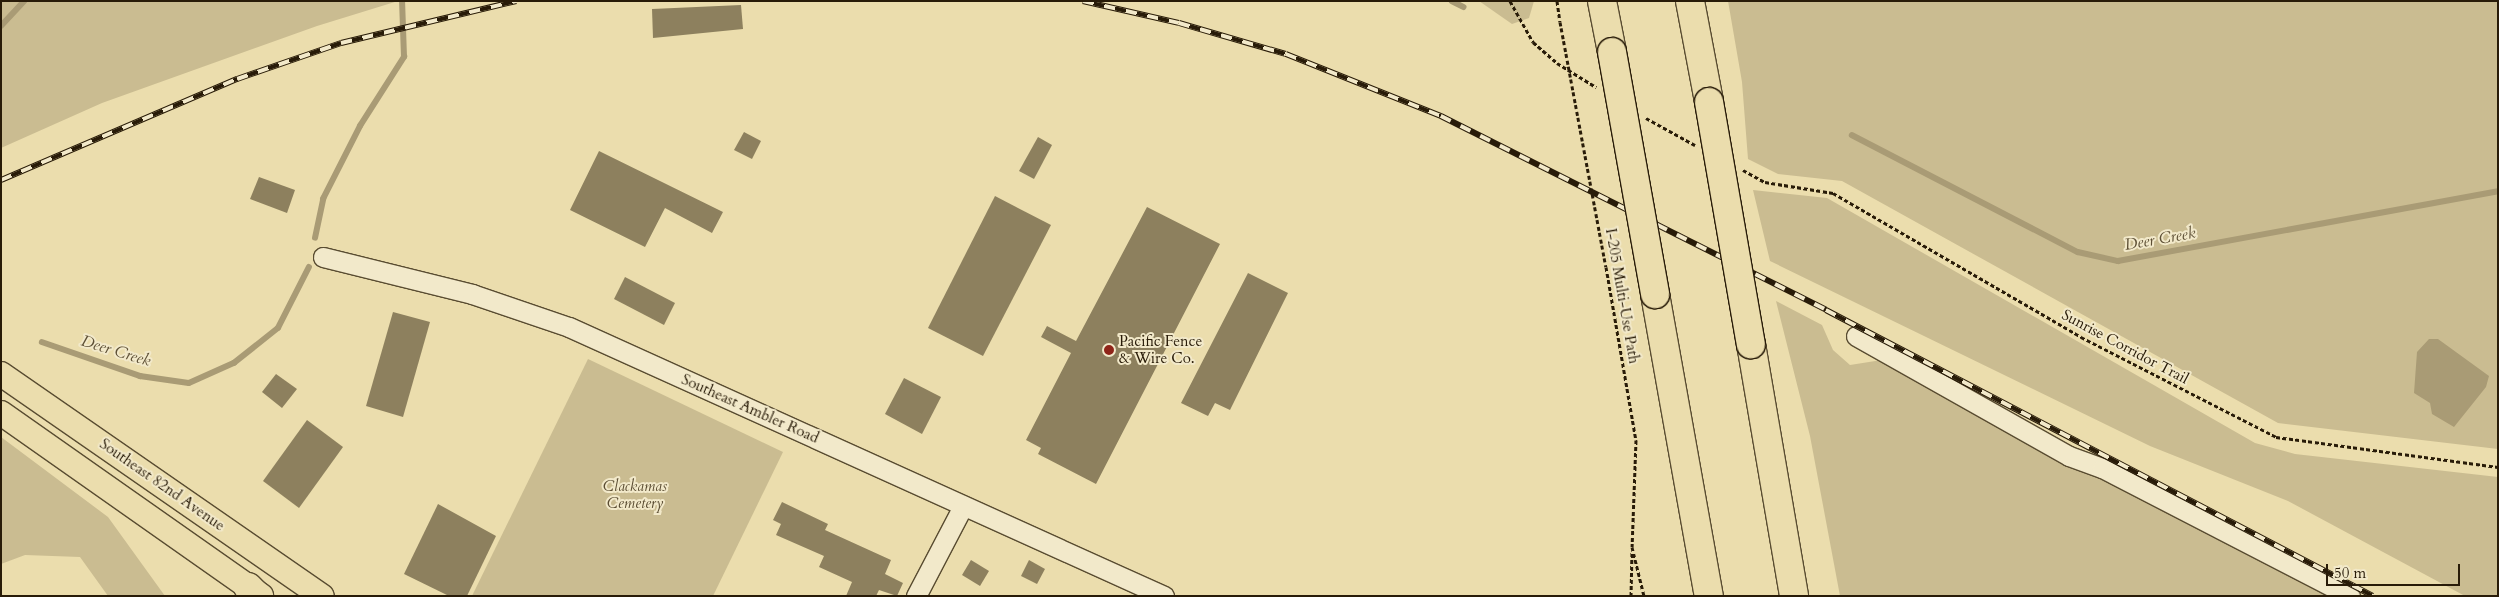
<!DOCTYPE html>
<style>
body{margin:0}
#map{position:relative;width:2499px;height:597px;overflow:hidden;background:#ebddad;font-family:Cardo,serif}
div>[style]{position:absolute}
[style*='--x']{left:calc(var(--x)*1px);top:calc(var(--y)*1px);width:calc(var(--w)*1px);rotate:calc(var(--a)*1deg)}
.green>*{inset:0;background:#cabc91}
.water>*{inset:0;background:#a99b75}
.stream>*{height:5.5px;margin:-2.75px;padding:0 2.75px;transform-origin:2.75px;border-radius:2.75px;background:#a99b75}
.building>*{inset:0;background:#8d805e}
.path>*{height:3px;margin-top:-1.5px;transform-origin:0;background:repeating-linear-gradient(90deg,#281b08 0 4px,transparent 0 6.5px)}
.roads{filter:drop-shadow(1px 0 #594c31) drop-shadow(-1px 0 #594c31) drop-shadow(0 1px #594c31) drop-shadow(0 -1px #594c31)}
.minor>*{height:19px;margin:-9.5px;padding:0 9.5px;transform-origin:9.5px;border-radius:9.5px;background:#f2e9ca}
.major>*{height:24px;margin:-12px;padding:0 12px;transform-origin:12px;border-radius:12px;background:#ebddad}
.highway>*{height:28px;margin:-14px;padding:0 14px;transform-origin:14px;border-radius:14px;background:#ebddad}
.rail>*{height:5.5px;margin-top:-2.75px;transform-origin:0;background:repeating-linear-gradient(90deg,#f2e9ca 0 11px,#281b08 0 22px);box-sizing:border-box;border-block:1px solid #281b08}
.path-bridge>*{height:3px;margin-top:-1.5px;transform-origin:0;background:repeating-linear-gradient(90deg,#281b08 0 4px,transparent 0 6.5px)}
.bridges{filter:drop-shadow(1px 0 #281b08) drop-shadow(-1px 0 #281b08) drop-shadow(0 1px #281b08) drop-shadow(0 -1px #281b08)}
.highway-bridge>*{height:28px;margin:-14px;padding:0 14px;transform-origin:14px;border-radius:14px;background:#ebddad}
.dots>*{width:14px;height:14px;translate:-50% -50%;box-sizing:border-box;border:2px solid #f2e9ca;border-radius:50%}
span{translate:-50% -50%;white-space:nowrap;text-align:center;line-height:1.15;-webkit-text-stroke:4px #f2e9ca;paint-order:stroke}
.street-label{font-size:15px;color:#281b08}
.poi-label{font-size:15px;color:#281b08}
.left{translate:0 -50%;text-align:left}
.park-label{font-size:15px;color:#594b31;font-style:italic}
.water-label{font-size:16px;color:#5c4e34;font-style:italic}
.frame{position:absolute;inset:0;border:2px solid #281b08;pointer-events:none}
.scale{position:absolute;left:2326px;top:564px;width:134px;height:22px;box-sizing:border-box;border:2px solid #281b08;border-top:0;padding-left:6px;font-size:15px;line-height:18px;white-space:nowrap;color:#281b08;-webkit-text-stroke:4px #f2e9ca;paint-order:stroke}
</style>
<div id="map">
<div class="green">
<div style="clip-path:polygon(1px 1px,398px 1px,317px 26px,102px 103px,1px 148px)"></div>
<div style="clip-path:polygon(1479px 1px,1534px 1px,1529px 18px,1512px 24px)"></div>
<div style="clip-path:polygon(1728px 1px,2498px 1px,2498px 449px,2278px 423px,1842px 181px,1778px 174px,1748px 159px,1742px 82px)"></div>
<div style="clip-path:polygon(1753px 190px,1827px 198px,2255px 443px,2295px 454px,2498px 477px,2498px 596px,2465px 596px,2288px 501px,2150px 446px,1770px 261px)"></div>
<div style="clip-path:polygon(1776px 301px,1822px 325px,1833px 350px,1850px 365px,1888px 359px,2334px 596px,1840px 596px,1810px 436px)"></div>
<div style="clip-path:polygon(588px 359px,783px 452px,713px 596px,472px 596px)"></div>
<div style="clip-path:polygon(1px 437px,108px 517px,165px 596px,108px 596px,80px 557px,25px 555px,1px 564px)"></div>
</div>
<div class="water">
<div style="clip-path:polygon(2429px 339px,2438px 339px,2489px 376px,2486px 387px,2454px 427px,2432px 414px,2430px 403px,2414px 393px,2417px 352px)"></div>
</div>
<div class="stream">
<div style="--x:1452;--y:1;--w:13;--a:27"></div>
<div style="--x:1;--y:26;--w:34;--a:-47"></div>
<div style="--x:1852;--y:135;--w:254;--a:27.4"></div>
<div style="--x:2078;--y:252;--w:41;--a:12.7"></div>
<div style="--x:2118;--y:261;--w:386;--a:-10.4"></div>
<div style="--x:315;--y:238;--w:40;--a:-78"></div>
<div style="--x:323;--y:199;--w:82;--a:-63.1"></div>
<div style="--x:360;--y:126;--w:82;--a:-57.5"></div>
<div style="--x:404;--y:57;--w:56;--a:-92"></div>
<div style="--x:42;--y:342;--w:104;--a:19.1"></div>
<div style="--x:140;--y:376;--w:49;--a:8.1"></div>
<div style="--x:189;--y:383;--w:49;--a:-24"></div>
<div style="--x:234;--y:363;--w:56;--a:-38.5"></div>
<div style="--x:278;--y:328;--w:68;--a:-63.1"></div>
</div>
<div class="building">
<div style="clip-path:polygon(741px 5px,743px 29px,653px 38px,652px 9px)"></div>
<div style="clip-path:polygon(744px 132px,761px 141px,752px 159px,734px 150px)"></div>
<div style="clip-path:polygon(1038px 137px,1052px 145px,1034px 179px,1019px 171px)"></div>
<div style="clip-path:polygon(599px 151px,723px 212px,712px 233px,665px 208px,645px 247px,570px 210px)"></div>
<div style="clip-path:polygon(259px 177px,295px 190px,287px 213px,250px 199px)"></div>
<div style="clip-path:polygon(995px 196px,1051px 225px,983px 356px,928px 328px)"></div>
<div style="clip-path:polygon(1147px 207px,1220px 244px,1096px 484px,1038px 454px,1041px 448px,1026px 440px,1071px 353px,1041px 337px,1047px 326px,1076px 341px)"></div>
<div style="clip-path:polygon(1248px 273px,1288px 293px,1230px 410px,1215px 403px,1208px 416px,1181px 403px)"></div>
<div style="clip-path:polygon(625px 277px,675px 303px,664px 325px,614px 299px)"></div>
<div style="clip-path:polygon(393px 312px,430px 322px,403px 417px,366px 406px)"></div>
<div style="clip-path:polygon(276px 374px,297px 389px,282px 408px,262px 392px)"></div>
<div style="clip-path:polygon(904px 378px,941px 397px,922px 434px,885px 414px)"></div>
<div style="clip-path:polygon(307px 420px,343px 447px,299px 508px,263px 481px)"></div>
<div style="clip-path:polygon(782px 502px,828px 524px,825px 530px,891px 560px,885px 574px,903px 583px,897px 596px,879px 590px,876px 596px,846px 596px,852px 582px,819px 567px,824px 556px,776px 535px,781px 524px,773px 520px)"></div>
<div style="clip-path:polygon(438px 504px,496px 536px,467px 596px,449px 596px,404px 574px)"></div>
<div style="clip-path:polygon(971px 560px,989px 571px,980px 586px,962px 575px)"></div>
<div style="clip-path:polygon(1029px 560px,1045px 569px,1037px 584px,1021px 576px)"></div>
</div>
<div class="path">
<div style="--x:1510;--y:1;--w:47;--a:60.7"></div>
<div style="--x:1533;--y:42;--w:32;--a:41"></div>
<div style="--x:1557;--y:63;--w:46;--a:31.6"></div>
<div style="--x:1557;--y:1;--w:21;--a:82"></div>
<div style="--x:1646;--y:118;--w:56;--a:28.9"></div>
<div style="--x:1743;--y:170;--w:25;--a:29"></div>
<div style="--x:1765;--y:182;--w:69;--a:9.2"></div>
<div style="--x:1833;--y:193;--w:287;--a:30.1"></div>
<div style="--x:2081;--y:337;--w:219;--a:27.1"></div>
<div style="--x:2276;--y:437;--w:224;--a:7.7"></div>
<div style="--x:1606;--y:267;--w:176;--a:80.2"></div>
<div style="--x:1636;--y:440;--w:107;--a:92.1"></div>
<div style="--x:1632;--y:547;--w:50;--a:76.2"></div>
<div style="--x:1631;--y:596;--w:44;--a:-88.7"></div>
</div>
<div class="roads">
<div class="minor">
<div style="--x:323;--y:257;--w:154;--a:13.9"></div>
<div style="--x:472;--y:294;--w:102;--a:18.8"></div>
<div style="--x:569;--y:327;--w:653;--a:24.33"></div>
<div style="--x:1856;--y:336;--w:244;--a:29.4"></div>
<div style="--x:2069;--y:456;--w:35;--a:20"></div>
<div style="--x:2102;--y:468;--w:279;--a:27.3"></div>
<div style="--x:916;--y:596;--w:102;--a:-62.4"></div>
</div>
<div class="major">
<div style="--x:1;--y:374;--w:390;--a:34.7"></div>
<div style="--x:1;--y:413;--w:318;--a:35.1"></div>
</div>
<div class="highway">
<div style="--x:1602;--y:1;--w:52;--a:78.9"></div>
<div style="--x:1690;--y:1;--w:103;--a:79.3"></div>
<div style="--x:1655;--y:294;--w:307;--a:79.9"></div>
<div style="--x:1751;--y:344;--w:256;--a:80.3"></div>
<div style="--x:248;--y:587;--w:13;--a:45"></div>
</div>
</div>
<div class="rail">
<div style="--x:1083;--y:1;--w:98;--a:12.9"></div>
<div style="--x:1179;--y:23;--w:111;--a:16.2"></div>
<div style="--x:1286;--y:54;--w:167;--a:21.8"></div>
<div style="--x:1441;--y:116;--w:431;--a:26.7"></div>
<div style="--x:1826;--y:310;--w:617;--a:27.6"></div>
<div style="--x:1;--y:180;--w:257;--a:-23.2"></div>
<div style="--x:237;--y:79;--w:110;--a:-19.1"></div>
<div style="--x:341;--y:43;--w:180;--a:-13.5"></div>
</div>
<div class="path-bridge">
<div style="--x:1560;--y:22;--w:249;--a:79.4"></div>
</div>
<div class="bridges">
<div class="highway-bridge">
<div style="--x:1612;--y:52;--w:246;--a:79.9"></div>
<div style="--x:1709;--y:102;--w:246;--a:80.2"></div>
</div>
</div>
<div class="dots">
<div style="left:1109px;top:350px;background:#8f2418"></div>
</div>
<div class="street-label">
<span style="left:1622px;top:296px;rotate:80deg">I-205 Multi-Use Path</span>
<span style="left:2125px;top:347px;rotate:28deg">Sunrise Corridor Trail</span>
<span style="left:750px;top:409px;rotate:24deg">Southeast Ambler Road</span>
<span style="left:162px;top:485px;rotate:35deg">Southeast 82nd Avenue</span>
</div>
<div class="poi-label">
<span class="left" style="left:1119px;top:350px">Pacific Fence<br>&amp; Wire Co.</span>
</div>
<div class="park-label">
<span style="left:635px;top:495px">Clackamas<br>Cemetery</span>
</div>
<div class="water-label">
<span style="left:2160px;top:239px;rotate:-10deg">Deer Creek</span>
<span style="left:116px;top:351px;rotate:17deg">Deer Creek</span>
</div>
<div class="frame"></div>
<div class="scale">50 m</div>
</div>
